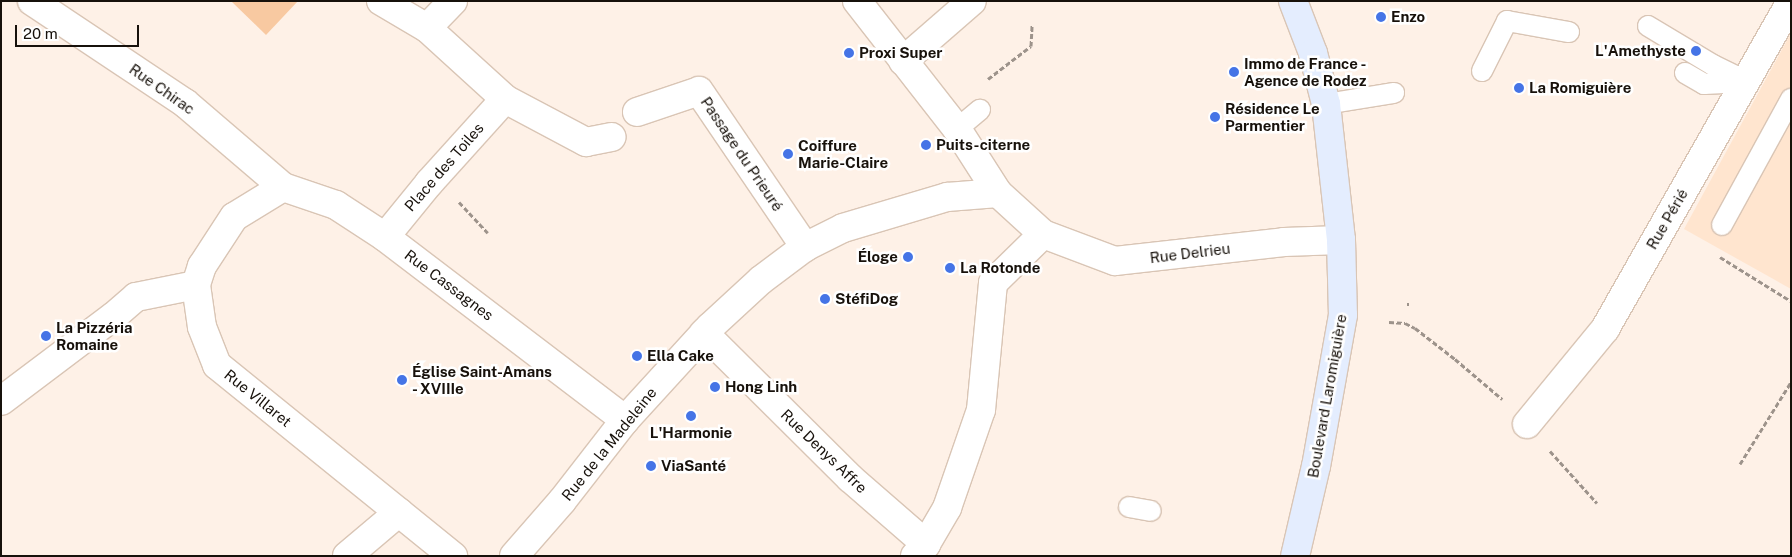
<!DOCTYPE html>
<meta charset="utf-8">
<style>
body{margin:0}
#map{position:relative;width:1792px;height:557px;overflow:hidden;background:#fef1e7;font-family:"Public Sans",sans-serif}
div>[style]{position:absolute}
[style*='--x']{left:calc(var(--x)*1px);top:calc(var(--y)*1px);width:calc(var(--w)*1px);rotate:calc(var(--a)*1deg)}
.built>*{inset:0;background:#ffe5cf}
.green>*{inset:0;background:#f8c9a1}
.path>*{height:3px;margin-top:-1.5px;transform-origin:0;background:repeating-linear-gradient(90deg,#9d938b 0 5px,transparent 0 7.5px)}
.roads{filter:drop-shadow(1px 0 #d9c5b5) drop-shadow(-1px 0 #d9c5b5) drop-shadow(0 1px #d9c5b5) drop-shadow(0 -1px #d9c5b5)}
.lane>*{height:20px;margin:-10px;padding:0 10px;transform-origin:10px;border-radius:10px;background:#fff}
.street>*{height:28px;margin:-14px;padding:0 14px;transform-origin:14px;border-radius:14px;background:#fff}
.secondary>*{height:28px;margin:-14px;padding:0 14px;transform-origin:14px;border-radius:14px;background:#e4edfe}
.dots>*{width:14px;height:14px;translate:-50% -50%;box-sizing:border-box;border:2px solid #fff;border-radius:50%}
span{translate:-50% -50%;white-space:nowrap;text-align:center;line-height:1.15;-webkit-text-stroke:5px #fff;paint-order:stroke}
.poi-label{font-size:15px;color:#17110b;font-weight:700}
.left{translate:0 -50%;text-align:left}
.right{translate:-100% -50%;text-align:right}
.street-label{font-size:15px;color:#17110b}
.frame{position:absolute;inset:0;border:2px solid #17110b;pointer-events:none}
.scale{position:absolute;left:15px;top:25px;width:124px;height:22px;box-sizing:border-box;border:2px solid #17110b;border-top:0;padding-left:6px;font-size:15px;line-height:18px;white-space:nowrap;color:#17110b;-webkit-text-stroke:4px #fff;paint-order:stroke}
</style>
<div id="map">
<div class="built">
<div style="clip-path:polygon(1791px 33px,1791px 289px,1684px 229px)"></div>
</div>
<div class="green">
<div style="clip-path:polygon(231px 1px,298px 1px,266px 35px)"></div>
</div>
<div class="path">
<div style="--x:988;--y:79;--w:54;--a:-37.5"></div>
<div style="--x:1031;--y:46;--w:22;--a:-87"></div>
<div style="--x:459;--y:202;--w:42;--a:46.9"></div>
<div style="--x:1720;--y:257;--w:84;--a:31.8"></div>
<div style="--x:1407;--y:304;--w:2;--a:0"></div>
<div style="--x:1389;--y:322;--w:16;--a:4"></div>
<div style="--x:1405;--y:323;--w:11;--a:27"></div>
<div style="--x:1415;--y:328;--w:51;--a:37.8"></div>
<div style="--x:1455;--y:359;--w:62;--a:40.4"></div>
<div style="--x:1550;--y:451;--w:70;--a:47.9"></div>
<div style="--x:1740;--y:464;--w:97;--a:-58.1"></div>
</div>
<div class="roads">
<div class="lane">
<div style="--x:1648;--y:26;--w:76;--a:31"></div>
<div style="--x:1713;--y:65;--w:37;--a:26"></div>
<div style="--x:1482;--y:71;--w:56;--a:-63.4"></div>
<div style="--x:1507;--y:21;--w:63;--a:10.1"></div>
<div style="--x:1685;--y:73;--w:22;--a:30"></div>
<div style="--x:1704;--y:84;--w:40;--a:-2.9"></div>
<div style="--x:1326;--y:104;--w:69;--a:-9.2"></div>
<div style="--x:957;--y:129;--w:30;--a:-40"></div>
<div style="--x:1722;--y:225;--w:144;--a:-61.3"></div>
<div style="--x:1129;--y:507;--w:22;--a:10"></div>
</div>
<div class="street">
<div style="--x:32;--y:1;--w:184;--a:33.7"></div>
<div style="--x:185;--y:103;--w:129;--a:40.6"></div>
<div style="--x:283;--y:187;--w:56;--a:18.8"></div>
<div style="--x:336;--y:205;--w:59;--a:33.1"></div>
<div style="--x:385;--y:237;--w:302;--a:37.3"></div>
<div style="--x:381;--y:1;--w:53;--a:30.4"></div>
<div style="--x:453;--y:1;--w:37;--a:134"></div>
<div style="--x:427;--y:28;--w:105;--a:42.3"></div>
<div style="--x:505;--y:99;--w:92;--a:28"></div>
<div style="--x:586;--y:142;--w:26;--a:-11"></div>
<div style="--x:857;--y:1;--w:162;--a:52"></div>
<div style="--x:957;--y:129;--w:76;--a:57.4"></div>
<div style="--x:998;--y:193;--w:61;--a:42.3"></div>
<div style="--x:1043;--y:234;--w:77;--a:20.6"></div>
<div style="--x:1115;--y:261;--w:170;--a:-6.4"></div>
<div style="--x:1284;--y:242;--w:57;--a:-2"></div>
<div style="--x:903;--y:61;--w:91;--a:-41"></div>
<div style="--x:637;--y:112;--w:65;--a:-18.7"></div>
<div style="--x:699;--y:91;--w:189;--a:55.8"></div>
<div style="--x:283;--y:187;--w:57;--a:148.5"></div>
<div style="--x:234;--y:217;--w:59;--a:123.1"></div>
<div style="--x:202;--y:266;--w:20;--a:108"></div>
<div style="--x:196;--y:285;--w:42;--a:81.9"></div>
<div style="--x:202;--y:327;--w:41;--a:68.5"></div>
<div style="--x:217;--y:365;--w:304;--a:39"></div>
<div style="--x:385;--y:237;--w:70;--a:-50.8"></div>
<div style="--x:429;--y:183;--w:113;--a:-47.9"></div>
<div style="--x:704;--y:333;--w:206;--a:44.8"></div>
<div style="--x:850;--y:478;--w:101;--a:41"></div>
<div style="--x:1;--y:401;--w:141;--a:-37"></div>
<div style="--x:114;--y:316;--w:29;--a:-41"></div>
<div style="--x:136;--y:297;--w:61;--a:-11.3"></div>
<div style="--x:1527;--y:424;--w:123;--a:-50.6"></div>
<div style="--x:1605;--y:329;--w:376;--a:-60.4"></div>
<div style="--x:347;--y:556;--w:68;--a:-40.2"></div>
<div style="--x:514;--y:556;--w:73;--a:-48.9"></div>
<div style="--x:562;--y:501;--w:103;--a:-52.1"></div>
<div style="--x:625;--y:420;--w:126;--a:-47.6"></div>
<div style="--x:710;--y:327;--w:69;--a:-42.7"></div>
<div style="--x:761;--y:280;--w:55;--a:-36.9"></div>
<div style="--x:805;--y:247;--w:42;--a:-26.6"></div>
<div style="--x:843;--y:228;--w:109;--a:-16.6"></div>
<div style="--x:947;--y:197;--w:51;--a:-4.5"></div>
<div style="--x:915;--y:556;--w:16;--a:-47"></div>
<div style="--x:926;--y:544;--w:42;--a:-59.7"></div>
<div style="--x:947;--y:508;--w:104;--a:-70.9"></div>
<div style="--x:981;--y:410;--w:128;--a:-84.6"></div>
<div style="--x:993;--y:283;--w:70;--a:-44.4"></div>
</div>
<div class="secondary">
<div style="--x:1293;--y:1;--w:56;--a:69"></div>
<div style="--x:1313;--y:53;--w:53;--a:75.7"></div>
<div style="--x:1326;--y:104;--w:137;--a:83.7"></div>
<div style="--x:1341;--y:240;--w:75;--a:88.5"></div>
<div style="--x:1343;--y:315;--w:153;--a:100.1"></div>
<div style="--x:1316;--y:466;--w:92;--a:103.1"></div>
</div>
</div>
<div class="dots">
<div style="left:1381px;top:17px;background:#4574e6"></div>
<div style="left:1696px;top:51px;background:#4574e6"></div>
<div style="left:849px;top:53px;background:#4574e6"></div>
<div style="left:1234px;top:72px;background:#4574e6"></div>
<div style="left:1519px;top:88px;background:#4574e6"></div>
<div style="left:1215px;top:117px;background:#4574e6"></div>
<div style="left:926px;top:145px;background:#4574e6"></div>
<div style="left:788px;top:154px;background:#4574e6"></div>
<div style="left:908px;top:257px;background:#4574e6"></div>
<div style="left:950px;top:268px;background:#4574e6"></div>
<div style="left:825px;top:299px;background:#4574e6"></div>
<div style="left:46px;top:336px;background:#4574e6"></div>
<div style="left:637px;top:356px;background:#4574e6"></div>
<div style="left:402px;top:380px;background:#4574e6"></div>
<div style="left:715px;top:387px;background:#4574e6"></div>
<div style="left:691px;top:416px;background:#4574e6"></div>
<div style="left:651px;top:466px;background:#4574e6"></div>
</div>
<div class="poi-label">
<span class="left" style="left:1391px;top:17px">Enzo</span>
<span class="right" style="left:1686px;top:51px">L'Amethyste</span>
<span class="left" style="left:859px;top:53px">Proxi Super</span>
<span class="left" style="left:1244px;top:72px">Immo de France -<br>Agence de Rodez</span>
<span class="left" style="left:1529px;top:88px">La Romiguière</span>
<span class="left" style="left:1225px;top:117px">Résidence Le<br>Parmentier</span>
<span class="left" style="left:798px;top:154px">Coiffure<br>Marie-Claire</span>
<span class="left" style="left:936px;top:145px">Puits-citerne</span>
<span class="right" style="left:898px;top:257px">Éloge</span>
<span class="left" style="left:960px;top:268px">La Rotonde</span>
<span class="left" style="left:835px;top:299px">StéfiDog</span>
<span class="left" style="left:56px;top:336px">La Pizzéria<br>Romaine</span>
<span class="left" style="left:647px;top:356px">Ella Cake</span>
<span class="left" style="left:412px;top:380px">Église Saint-Amans<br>- XVIIIe</span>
<span class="left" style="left:725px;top:387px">Hong Linh</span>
<span style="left:691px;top:433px">L'Harmonie</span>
<span class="left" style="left:661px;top:466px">ViaSanté</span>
</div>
<div class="street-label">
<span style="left:162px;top:89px;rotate:35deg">Rue Chirac</span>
<span style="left:742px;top:154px;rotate:56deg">Passage du Prieuré</span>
<span style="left:444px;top:167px;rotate:-49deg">Place des Toiles</span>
<span style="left:1667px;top:219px;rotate:-60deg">Rue Périé</span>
<span style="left:1190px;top:253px;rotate:-7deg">Rue Delrieu</span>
<span style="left:449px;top:285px;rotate:37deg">Rue Cassagnes</span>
<span style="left:1327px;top:396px;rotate:-80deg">Boulevard Laromiguière</span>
<span style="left:258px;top:398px;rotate:39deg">Rue Villaret</span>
<span style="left:609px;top:444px;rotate:-51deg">Rue de la Madeleine</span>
<span style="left:824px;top:451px;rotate:44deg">Rue Denys Affre</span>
</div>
<div class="frame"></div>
<div class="scale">20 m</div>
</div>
